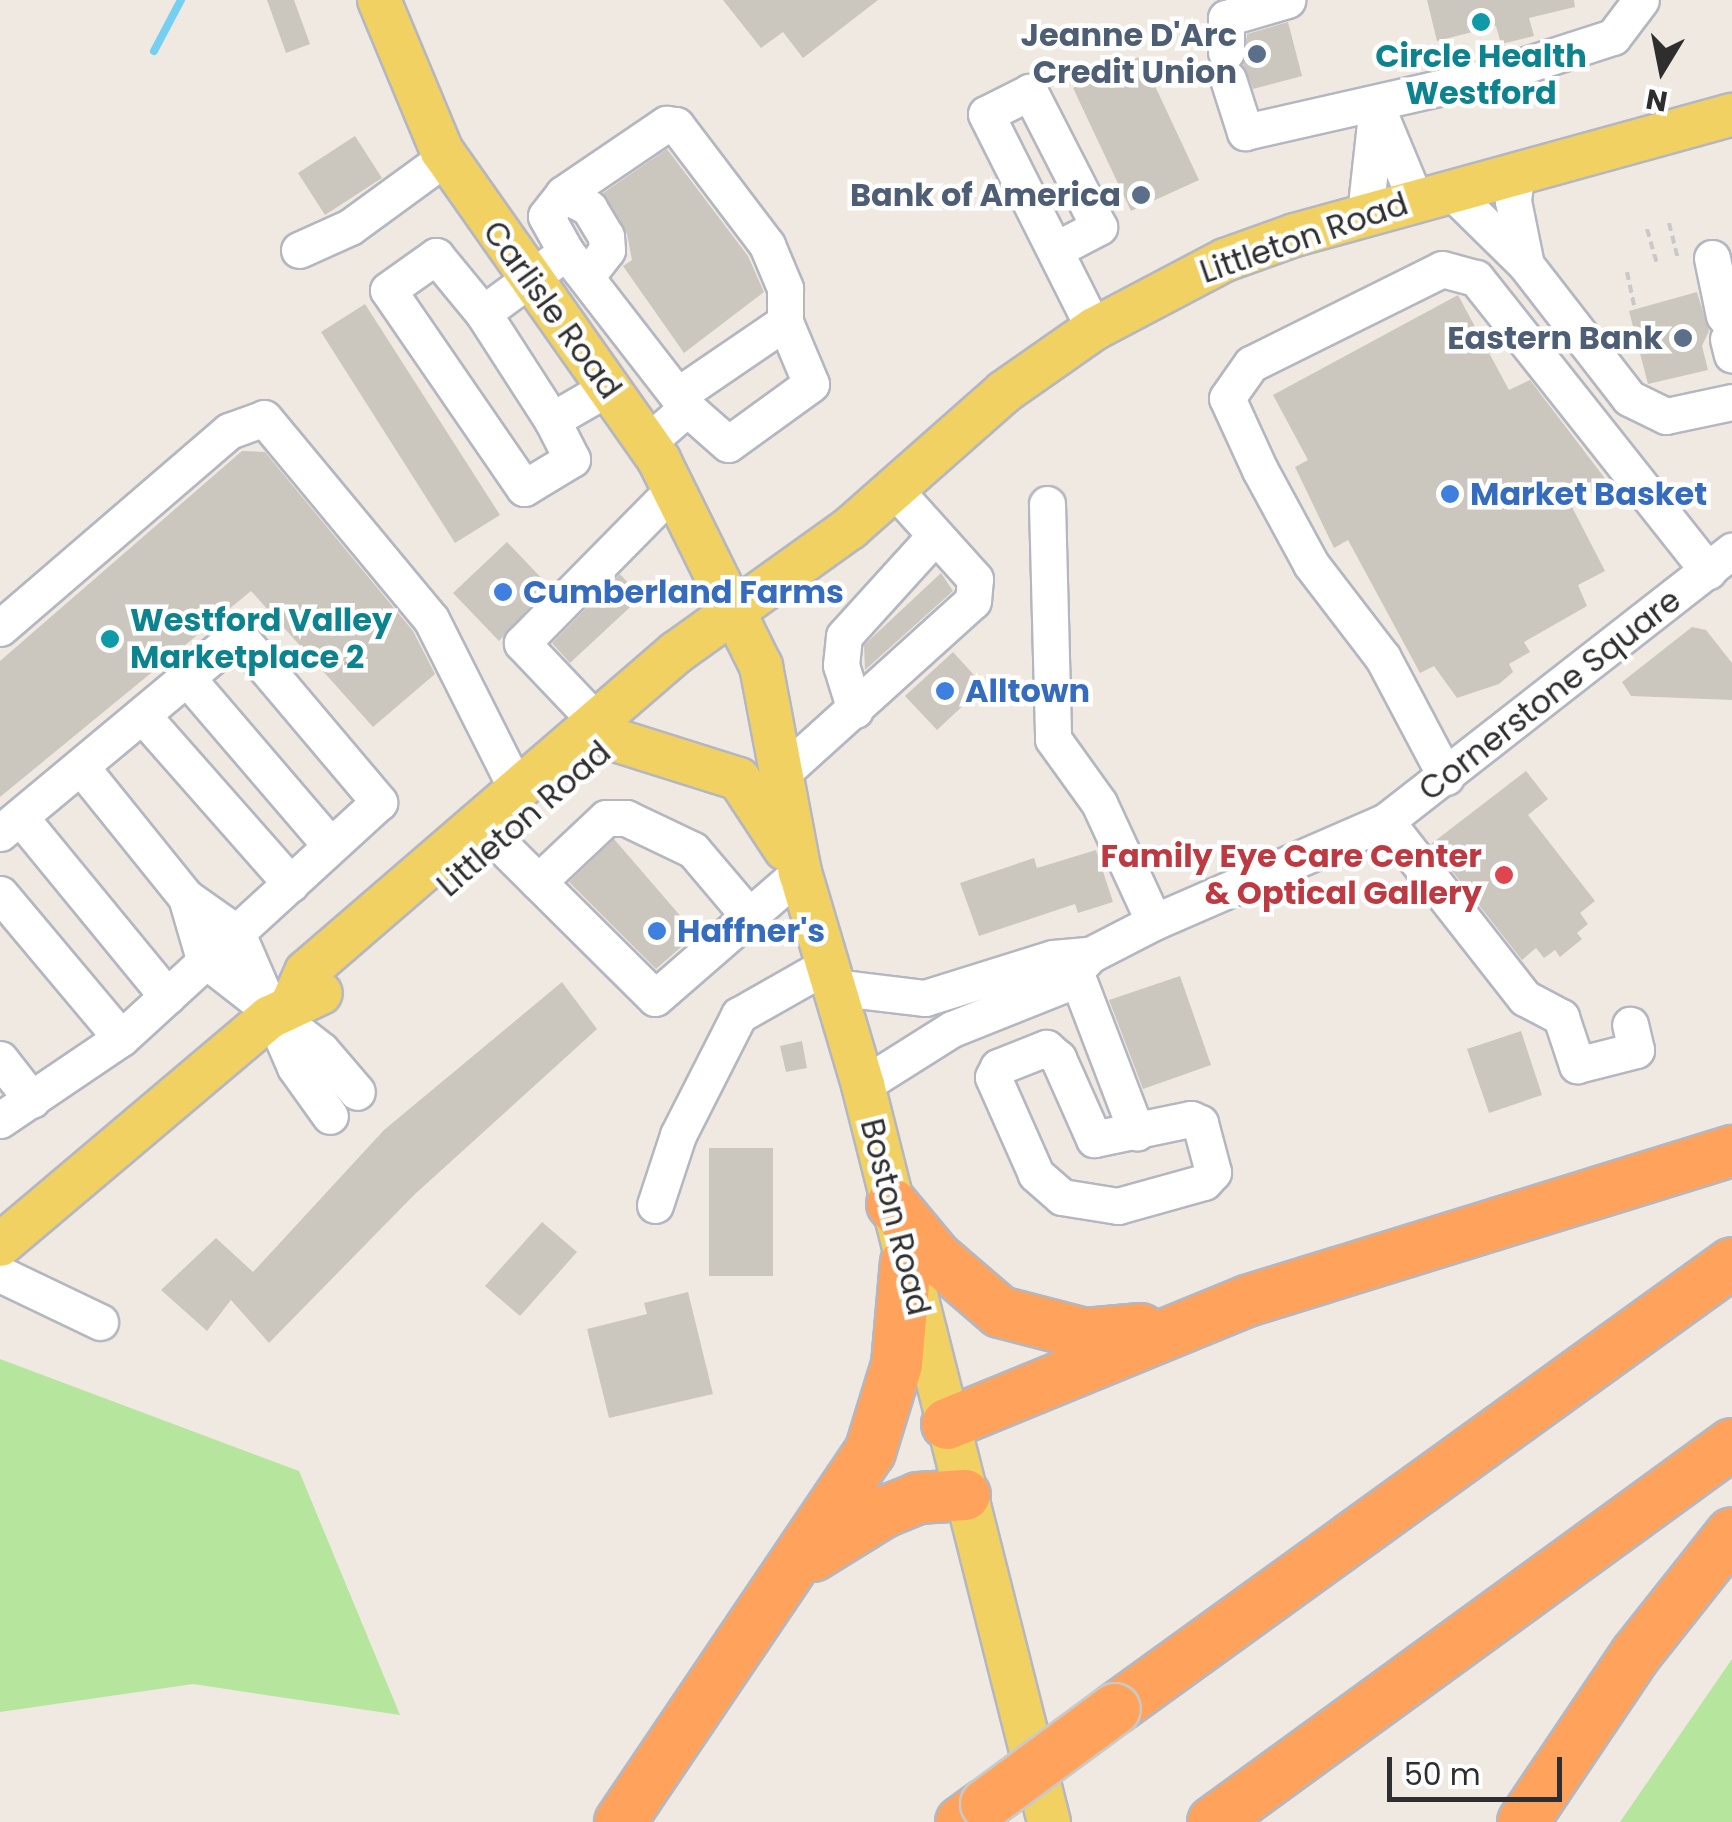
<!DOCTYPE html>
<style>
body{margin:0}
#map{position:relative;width:1732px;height:1822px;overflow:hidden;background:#efe9e1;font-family:Poppins,sans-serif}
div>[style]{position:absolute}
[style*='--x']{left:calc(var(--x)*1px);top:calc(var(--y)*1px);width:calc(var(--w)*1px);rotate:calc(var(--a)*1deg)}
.green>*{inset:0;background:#b6e59e}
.stream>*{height:8px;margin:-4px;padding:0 4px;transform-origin:4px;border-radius:4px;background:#75cff0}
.building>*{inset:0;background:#cbc7bf}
.path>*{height:4px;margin-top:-2px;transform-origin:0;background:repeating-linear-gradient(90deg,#c9c9c9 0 8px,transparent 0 13px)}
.roads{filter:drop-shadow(2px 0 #b4b7c1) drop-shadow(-2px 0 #b4b7c1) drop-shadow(0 2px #b4b7c1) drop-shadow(0 -2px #b4b7c1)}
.minor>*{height:35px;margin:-17.5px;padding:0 17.5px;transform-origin:17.5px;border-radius:17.5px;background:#fff}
.major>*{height:42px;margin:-21px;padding:0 21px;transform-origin:21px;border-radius:21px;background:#f2d163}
.highway>*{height:50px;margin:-25px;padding:0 25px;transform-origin:25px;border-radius:25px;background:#ffa35c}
.bridges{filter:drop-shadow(2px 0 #c9c9c9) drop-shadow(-2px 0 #c9c9c9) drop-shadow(0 2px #c9c9c9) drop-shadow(0 -2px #c9c9c9)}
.highway-bridge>*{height:50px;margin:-25px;padding:0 25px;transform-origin:25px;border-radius:25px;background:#ffa35c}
.dots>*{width:28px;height:28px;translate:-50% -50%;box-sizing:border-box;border:5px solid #fff;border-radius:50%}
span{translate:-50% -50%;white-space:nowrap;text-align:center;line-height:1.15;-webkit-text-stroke:9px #fff;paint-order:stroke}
.service-label{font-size:32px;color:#4e5e75;font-weight:700}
.right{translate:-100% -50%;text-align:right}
.culture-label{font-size:32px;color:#0d838f;font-weight:700}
.left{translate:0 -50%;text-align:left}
.street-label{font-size:32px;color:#2e2e2e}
.shop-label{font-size:32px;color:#366cbe;font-weight:700}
.health-label{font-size:32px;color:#be3a42;font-weight:700}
.north{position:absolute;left:1612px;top:20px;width:100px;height:100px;-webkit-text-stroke:8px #fff;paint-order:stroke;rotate:190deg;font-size:28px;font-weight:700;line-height:40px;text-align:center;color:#2e2e2e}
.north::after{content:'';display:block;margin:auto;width:35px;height:45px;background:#2e2e2e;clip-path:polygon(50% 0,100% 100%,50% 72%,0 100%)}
.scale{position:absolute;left:1387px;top:1757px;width:175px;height:45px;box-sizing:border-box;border:5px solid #2e2e2e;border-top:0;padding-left:12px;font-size:30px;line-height:35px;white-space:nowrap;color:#2e2e2e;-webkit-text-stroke:8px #fff;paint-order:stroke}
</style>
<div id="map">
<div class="green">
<div style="clip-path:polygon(0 1359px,299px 1471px,400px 1715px,193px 1684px,0 1712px)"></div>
<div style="clip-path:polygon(1732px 1659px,1732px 1822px,1620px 1822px)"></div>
</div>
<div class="stream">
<div style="--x:154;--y:51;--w:58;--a:-62.1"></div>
</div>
<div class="building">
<div style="clip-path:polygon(267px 0,294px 0,310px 44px,286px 53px)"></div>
<div style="clip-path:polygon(723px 0,878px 0,803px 58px,783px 32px,761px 48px)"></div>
<div style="clip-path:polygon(1427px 0,1574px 0,1575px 7px,1529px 18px,1534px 36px,1501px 44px,1496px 26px,1437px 41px)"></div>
<div style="clip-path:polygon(1288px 22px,1302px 76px,1253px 89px,1243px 64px,1247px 34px)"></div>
<div style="clip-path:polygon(1141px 56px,1199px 180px,1131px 211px,1073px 88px)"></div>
<div style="clip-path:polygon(355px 136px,382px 178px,325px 215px,298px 173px)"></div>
<div style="clip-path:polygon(667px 149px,748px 256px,764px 292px,684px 353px,623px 266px,632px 260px,627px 234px,603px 193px)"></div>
<div style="clip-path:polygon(1697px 292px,1709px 331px,1702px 346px,1708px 370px,1648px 384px,1629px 311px)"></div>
<div style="clip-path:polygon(1458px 295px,1509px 390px,1530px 380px,1607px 481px,1572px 507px,1605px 571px,1578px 585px,1587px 606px,1524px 642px,1530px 652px,1509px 664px,1513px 672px,1499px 684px,1457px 698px,1434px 666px,1420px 673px,1348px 540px,1334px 548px,1295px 467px,1308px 460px,1273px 395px)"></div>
<div style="clip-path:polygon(365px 304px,500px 515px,455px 543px,321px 332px)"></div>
<div style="clip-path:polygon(242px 451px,265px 452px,413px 631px,435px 674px,373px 727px,251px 591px,0 797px,0 661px)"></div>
<div style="clip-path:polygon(507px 542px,549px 586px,499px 641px,453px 593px)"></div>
<div style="clip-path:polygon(941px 573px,953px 591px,865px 670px,864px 645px)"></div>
<div style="clip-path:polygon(620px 574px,641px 597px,570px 663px,552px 643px)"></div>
<div style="clip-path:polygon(1692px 627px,1706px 630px,1732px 663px,1732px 700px,1631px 696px,1622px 682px)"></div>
<div style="clip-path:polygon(953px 652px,984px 686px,937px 730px,905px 696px)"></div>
<div style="clip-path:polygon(1526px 771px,1548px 799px,1528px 815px,1595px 901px,1580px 913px,1588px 924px,1577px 933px,1582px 939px,1560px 957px,1555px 950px,1544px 958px,1536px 948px,1522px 960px,1431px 844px)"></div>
<div style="clip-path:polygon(614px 839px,696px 934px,656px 969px,569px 882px)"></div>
<div style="clip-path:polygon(1096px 850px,1113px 902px,1078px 913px,1075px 904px,979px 936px,960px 883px,1034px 858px,1037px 868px)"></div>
<div style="clip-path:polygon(1180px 976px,1211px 1065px,1143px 1089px,1109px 1000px)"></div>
<div style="clip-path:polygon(562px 982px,597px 1029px,414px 1195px,269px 1343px,231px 1300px,207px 1331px,161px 1290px,216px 1238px,253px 1272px,384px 1130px)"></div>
<div style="clip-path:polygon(1521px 1031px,1542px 1095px,1489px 1113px,1467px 1049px)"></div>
<div style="clip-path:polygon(802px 1041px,807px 1068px,786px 1072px,780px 1046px)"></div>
<div style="clip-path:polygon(709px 1148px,773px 1148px,773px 1276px,709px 1276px)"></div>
<div style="clip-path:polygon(542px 1222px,577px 1252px,520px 1316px,485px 1286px)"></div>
<div style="clip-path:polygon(688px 1292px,713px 1394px,609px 1418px,587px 1329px,647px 1314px,644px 1303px)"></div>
</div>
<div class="path">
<div style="--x:1669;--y:223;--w:37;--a:76"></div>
<div style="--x:1647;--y:229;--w:37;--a:74"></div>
<div style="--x:1627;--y:272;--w:34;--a:78"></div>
</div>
<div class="roads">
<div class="minor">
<div style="--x:1226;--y:52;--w:34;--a:-90"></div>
<div style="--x:1226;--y:18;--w:64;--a:-16.4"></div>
<div style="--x:1228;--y:79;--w:56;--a:72.2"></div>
<div style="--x:1245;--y:132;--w:253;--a:-12.8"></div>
<div style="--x:1492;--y:76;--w:127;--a:-17.9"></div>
<div style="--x:1613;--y:37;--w:46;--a:-52.9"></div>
<div style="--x:1380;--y:115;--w:91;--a:67.4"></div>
<div style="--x:1517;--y:171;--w:30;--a:98"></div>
<div style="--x:1513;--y:201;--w:65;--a:78.5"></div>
<div style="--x:1450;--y:190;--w:107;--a:44.6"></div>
<div style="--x:1526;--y:265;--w:168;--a:52.2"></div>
<div style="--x:1629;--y:398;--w:41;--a:25.9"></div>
<div style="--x:1666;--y:416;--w:67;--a:-12"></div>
<div style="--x:563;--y:194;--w:125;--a:-34.2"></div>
<div style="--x:666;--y:124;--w:10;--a:6"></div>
<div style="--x:676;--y:125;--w:151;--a:52.8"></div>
<div style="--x:767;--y:245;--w:47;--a:67.3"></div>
<div style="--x:785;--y:288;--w:34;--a:90"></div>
<div style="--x:1365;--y:214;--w:110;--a:-83.7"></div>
<div style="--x:299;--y:250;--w:56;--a:-24.3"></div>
<div style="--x:350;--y:227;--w:119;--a:-36.1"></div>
<div style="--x:1055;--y:250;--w:50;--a:-27.6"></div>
<div style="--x:1099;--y:227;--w:152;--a:-117.1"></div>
<div style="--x:1030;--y:92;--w:49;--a:153.4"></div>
<div style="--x:986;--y:114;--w:241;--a:63.3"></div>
<div style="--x:566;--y:252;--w:41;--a:-119.1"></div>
<div style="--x:546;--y:216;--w:28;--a:-52"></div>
<div style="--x:563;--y:194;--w:30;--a:28"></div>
<div style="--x:589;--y:208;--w:33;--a:59"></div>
<div style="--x:606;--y:236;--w:14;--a:86"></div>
<div style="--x:607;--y:250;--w:31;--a:128"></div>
<div style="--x:1712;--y:258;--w:59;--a:78.3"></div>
<div style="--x:483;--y:313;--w:127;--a:57.2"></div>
<div style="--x:1728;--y:339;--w:16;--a:76"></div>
<div style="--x:609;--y:387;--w:66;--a:149.9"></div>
<div style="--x:552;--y:420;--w:44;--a:62.9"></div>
<div style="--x:572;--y:459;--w:56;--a:148.9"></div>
<div style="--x:524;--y:488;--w:240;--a:-124.5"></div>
<div style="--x:388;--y:290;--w:59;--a:-35.3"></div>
<div style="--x:436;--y:256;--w:74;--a:50.5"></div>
<div style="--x:483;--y:313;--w:103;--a:-36.3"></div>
<div style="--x:566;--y:252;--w:197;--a:52.2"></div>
<div style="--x:687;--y:408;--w:53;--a:138.8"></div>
<div style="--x:678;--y:395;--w:130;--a:-34.3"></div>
<div style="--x:785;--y:322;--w:67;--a:67.2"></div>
<div style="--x:811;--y:384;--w:102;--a:144.1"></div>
<div style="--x:728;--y:444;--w:55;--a:-138.7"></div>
<div style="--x:1047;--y:504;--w:235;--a:88.5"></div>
<div style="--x:1053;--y:739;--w:79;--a:54.3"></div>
<div style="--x:1099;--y:803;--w:131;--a:65.2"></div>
<div style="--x:0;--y:628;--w:302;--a:-40.7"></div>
<div style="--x:229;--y:431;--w:37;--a:-20"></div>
<div style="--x:264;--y:418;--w:261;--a:50.3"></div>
<div style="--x:431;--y:619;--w:191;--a:63.3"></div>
<div style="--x:187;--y:678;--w:221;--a:49.4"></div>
<div style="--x:855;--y:710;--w:47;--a:-107.3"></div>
<div style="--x:841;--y:665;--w:29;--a:-84"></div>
<div style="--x:844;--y:636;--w:131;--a:-47.8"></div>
<div style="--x:142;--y:715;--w:225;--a:48.6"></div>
<div style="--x:597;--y:722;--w:109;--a:-133.5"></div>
<div style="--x:522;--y:643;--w:218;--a:-45.4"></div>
<div style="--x:81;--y:767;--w:167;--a:51.1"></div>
<div style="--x:186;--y:897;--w:62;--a:35.2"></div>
<div style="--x:237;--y:933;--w:146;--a:66.6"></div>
<div style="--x:295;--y:1067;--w:60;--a:54.5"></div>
<div style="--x:779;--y:776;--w:261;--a:-42.1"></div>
<div style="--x:973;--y:601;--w:22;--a:-85"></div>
<div style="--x:975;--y:579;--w:121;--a:-132"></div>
<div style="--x:1446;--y:777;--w:135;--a:-117.9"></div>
<div style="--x:1383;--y:658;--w:118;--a:-127.5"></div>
<div style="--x:1311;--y:564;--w:107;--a:-118.5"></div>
<div style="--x:1260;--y:470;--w:79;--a:-114.6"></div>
<div style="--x:1227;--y:398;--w:42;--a:-54.8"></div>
<div style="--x:1251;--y:364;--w:213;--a:-26.4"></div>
<div style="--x:1442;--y:269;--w:35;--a:15"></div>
<div style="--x:1476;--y:278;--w:374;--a:51.6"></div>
<div style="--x:20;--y:817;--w:232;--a:50.6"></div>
<div style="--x:1386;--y:821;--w:225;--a:51.9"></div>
<div style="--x:1525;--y:998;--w:41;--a:27.8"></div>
<div style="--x:1561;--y:1017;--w:51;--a:71.6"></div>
<div style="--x:1577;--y:1065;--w:61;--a:-14.3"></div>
<div style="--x:1636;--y:1050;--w:26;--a:-103"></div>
<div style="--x:0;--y:833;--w:310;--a:-39.8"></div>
<div style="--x:238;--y:635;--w:219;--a:49.8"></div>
<div style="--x:379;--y:802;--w:350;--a:137.5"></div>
<div style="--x:121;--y:1038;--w:188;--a:-130"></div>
<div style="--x:498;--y:842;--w:221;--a:44.8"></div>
<div style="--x:655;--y:998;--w:192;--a:-41"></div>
<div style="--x:538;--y:882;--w:93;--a:-43.3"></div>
<div style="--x:606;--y:818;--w:20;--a:0"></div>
<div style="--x:626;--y:818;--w:74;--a:25.5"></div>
<div style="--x:693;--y:850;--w:87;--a:49.7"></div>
<div style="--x:186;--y:897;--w:65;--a:73.8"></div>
<div style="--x:204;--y:959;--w:148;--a:37.9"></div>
<div style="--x:321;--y:1050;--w:55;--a:49.4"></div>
<div style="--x:1075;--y:971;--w:173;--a:69.1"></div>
<div style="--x:833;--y:987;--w:93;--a:6.8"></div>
<div style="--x:925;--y:998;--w:134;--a:-17.4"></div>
<div style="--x:1053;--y:958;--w:37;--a:-5"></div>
<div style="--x:1046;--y:1048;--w:16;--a:40"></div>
<div style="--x:1058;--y:1058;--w:89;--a:66"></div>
<div style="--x:1094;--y:1139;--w:99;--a:-11.7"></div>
<div style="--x:1191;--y:1119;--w:10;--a:24"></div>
<div style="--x:1200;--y:1123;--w:51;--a:75.1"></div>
<div style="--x:1213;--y:1172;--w:13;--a:132"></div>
<div style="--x:1204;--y:1182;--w:89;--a:164.4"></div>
<div style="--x:1118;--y:1206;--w:57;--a:-170.9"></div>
<div style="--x:1062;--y:1197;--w:35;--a:-139"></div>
<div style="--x:1036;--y:1174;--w:106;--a:-113.9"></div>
<div style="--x:993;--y:1077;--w:11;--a:-63"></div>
<div style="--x:998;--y:1067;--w:52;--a:-21.6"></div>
<div style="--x:0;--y:1059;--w:52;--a:52"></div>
<div style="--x:863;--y:1085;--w:105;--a:-32.2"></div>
<div style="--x:952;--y:1029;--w:118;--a:-21.8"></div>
<div style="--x:1062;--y:985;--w:41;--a:-47"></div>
<div style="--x:1090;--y:955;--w:72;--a:-27.3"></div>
<div style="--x:1154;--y:922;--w:253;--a:-23.5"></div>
<div style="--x:1386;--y:821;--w:439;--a:-38"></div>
<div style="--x:0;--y:1120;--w:146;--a:-34.1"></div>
<div style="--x:655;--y:1205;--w:74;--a:-71.8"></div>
<div style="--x:678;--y:1135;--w:135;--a:-63.1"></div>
<div style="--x:739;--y:1015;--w:101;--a:-29.6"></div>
<div style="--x:0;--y:1274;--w:111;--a:25.6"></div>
</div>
<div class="major">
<div style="--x:379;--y:0;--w:164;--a:67.4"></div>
<div style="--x:442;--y:151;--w:378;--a:54.9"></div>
<div style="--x:659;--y:460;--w:230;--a:63.7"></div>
<div style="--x:761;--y:666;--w:210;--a:79.3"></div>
<div style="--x:800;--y:872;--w:222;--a:73.5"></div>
<div style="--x:863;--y:1085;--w:760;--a:75.84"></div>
<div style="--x:615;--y:740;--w:130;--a:17.5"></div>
<div style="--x:739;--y:779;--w:84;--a:56.7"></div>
<div style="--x:293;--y:1001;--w:32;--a:-66"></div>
<div style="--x:306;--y:972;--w:490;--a:-40.8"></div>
<div style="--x:677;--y:652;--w:213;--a:-35.6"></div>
<div style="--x:850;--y:528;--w:205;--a:-41.4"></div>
<div style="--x:1004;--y:392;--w:110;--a:-35"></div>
<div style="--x:1094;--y:329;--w:148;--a:-27.8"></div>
<div style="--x:1225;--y:260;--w:74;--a:-19.7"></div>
<div style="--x:1295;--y:235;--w:453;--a:-15.4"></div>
<div style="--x:0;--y:1245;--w:353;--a:-40.2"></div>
<div style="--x:270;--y:1017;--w:56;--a:-25.2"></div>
</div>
<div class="highway">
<div style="--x:892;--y:1204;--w:69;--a:50.3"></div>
<div style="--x:936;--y:1257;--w:84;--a:40.7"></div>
<div style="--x:1000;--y:1312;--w:88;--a:14.5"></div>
<div style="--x:1085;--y:1334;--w:56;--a:-5.1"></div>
<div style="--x:947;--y:1424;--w:324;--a:-22.3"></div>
<div style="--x:1247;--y:1301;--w:508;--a:-17.19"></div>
<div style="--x:813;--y:1556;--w:84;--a:-31.8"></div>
<div style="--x:884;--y:1512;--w:37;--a:-22"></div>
<div style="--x:918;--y:1498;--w:47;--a:-3.7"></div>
<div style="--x:1115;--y:1709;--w:761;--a:-35.86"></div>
<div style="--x:620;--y:1822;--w:447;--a:-56"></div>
<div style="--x:870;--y:1452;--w:92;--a:-72.9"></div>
<div style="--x:897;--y:1364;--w:102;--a:-85"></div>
<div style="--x:961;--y:1822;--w:31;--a:-36"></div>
<div style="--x:1213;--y:1822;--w:642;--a:-36.07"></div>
<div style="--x:1523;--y:1822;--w:202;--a:-56.1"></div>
<div style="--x:1636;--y:1654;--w:154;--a:-51.6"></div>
</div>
</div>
<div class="bridges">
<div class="highway-bridge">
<div style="--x:986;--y:1804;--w:160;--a:-36.4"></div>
</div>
</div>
<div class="dots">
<div style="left:1481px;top:22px;background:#0f9aa8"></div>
<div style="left:1257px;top:54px;background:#5c6f8a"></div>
<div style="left:1141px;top:195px;background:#5c6f8a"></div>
<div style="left:1683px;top:338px;background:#5c6f8a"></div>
<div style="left:1450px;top:494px;background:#3f7fe0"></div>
<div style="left:503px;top:592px;background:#3f7fe0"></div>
<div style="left:110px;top:639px;background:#0f9aa8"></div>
<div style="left:945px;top:691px;background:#3f7fe0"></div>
<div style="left:1504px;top:875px;background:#e0444e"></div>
<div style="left:657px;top:931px;background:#3f7fe0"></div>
</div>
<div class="service-label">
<span class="right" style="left:1237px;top:54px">Jeanne D'Arc<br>Credit Union</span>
<span class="right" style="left:1121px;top:195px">Bank of America</span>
<span class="right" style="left:1663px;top:338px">Eastern Bank</span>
</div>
<div class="culture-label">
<span style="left:1481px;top:75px">Circle Health<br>Westford</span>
<span class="left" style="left:130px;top:639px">Westford Valley<br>Marketplace 2</span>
</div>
<div class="street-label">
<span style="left:1304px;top:238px;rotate:-19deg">Littleton Road</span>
<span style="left:552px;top:310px;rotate:54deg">Carlisle Road</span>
<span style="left:1550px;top:695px;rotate:-38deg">Cornerstone Square</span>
<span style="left:524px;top:819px;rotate:-41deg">Littleton Road</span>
<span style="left:895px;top:1217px;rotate:76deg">Boston Road</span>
</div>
<div class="shop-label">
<span class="left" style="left:1470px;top:494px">Market Basket</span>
<span class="left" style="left:523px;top:592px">Cumberland Farms</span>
<span class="left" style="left:965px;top:691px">Alltown</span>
<span class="left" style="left:677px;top:931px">Haffner's</span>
</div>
<div class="health-label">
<span class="right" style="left:1482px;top:875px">Family Eye Care Center<br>&amp; Optical Gallery</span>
</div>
<div class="north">N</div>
<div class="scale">50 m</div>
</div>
